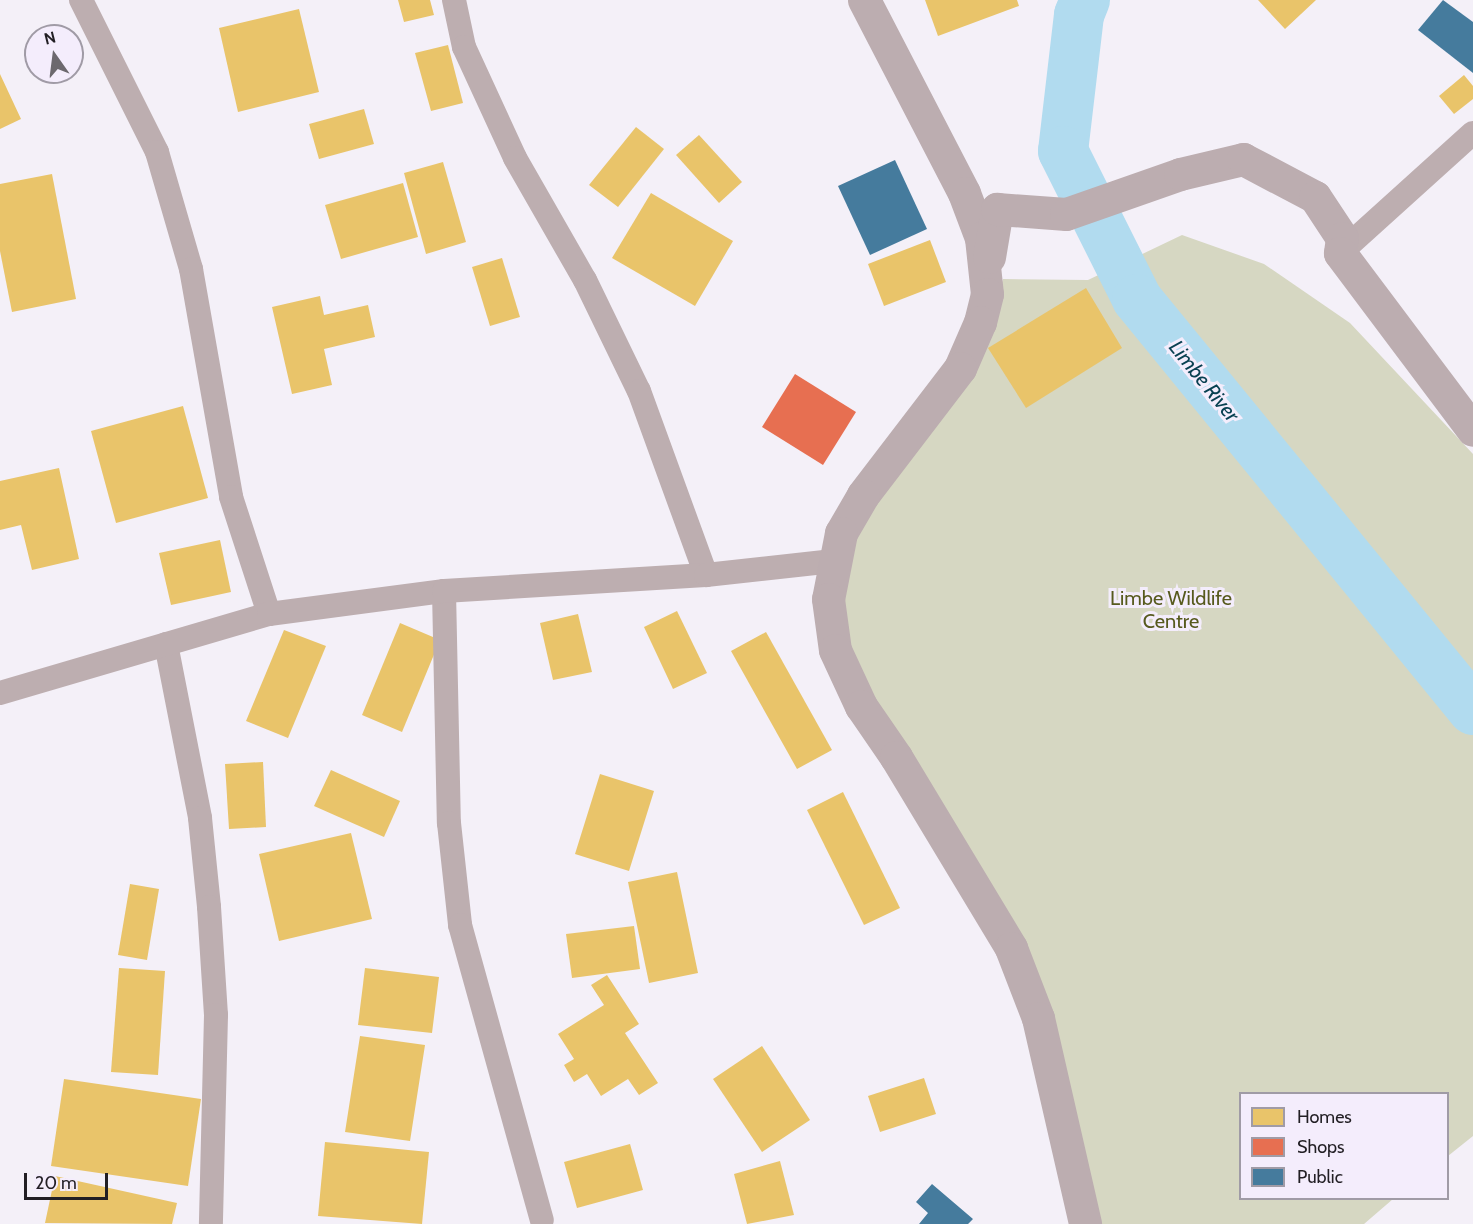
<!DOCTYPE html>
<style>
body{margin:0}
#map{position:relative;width:1473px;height:1224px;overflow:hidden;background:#f4f0f8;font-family:Cabin,sans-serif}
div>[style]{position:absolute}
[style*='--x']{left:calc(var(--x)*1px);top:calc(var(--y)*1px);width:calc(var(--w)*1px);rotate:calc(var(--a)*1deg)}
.green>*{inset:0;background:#d6d7c2}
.homes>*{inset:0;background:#e9c46a}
.shops>*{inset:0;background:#e76f51}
.public>*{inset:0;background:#457b9d}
.river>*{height:50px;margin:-25px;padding:0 25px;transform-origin:25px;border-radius:25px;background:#b1dbef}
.street>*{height:24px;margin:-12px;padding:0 12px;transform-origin:12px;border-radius:12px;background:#bdaeb0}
.secondary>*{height:33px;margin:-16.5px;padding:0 16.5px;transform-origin:16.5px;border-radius:16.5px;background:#bcadb0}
span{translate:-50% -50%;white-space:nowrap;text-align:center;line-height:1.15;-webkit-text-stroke:6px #f4edfc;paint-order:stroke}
.park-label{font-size:20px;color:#575a1e}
.water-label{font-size:21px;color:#094152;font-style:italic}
.legend{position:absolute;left:1239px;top:1092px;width:210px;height:108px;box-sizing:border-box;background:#f4edfc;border:2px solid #a09ba6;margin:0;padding:8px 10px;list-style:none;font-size:18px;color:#221f24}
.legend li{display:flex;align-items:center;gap:12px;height:30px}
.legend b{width:30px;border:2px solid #a09ba6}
.north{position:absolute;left:24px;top:24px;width:60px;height:60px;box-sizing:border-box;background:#f4edfc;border:2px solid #a09ba6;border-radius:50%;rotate:346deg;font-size:16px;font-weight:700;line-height:24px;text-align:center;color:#221f24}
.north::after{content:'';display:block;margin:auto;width:21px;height:27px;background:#6c686e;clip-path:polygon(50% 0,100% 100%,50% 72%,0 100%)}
.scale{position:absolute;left:24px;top:1173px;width:84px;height:27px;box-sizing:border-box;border:3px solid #221f24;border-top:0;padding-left:8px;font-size:18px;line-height:21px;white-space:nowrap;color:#221f24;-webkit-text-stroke:4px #f4edfc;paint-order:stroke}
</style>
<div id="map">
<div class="green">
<div style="clip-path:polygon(1182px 235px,1264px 264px,1350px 323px,1473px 454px,1473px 1136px,1448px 1156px,1448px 1094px,1240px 1094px,1240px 1198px,1393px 1199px,1364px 1224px,1093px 1224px,1041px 986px,840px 652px,837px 565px,997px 300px,1003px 279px,1088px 280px)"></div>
</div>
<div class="homes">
<div style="clip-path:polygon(398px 0,430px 0,434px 15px,404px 22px)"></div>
<div style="clip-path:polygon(925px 0,1017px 0,1019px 6px,938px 36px)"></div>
<div style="clip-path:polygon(1258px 0,1316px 0,1285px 29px)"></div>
<div style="clip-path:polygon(299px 9px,319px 92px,238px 112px,219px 28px)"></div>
<div style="clip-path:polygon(448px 45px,463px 103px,431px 111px,415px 53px)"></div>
<div style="clip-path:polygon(0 74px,21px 119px,0 129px)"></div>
<div style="clip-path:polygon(1464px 75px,1473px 86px,1473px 99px,1454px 114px,1439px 96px)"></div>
<div style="clip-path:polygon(364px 109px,374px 144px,319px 159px,309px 124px)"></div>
<div style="clip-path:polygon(636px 127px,664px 149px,618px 207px,589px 185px)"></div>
<div style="clip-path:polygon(699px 135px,742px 182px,719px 203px,676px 155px)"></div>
<div style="clip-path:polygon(443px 162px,466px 242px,426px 254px,404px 173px)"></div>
<div style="clip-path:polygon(52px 174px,76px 299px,12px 312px,0 251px,0 184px)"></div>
<div style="clip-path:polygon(403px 183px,418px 237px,341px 259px,325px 205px)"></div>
<div style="clip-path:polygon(651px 193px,733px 241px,695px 306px,612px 258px)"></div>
<div style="clip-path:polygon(930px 240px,946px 282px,884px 306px,868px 264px)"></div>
<div style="clip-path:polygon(502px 258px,520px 317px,490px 326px,472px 267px)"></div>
<div style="clip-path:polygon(1086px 288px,1122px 348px,1026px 408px,988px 348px)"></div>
<div style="clip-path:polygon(320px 296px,324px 315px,368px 305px,375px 337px,324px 349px,332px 385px,292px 394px,272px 307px)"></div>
<div style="clip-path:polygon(183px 406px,208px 498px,116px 523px,91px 431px)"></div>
<div style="clip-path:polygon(59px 468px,79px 559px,32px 570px,21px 525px,0 530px,0 481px)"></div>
<div style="clip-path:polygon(220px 540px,231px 592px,171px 605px,159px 553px)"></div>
<div style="clip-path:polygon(677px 611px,707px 673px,673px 689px,644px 627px)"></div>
<div style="clip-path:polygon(578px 614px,592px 672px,553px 680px,540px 623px)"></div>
<div style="clip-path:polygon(400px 623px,440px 640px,402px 732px,362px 715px)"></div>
<div style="clip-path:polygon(284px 630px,326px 646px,288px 738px,246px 721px)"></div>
<div style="clip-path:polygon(766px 632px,832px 750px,797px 769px,731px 651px)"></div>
<div style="clip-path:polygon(263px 762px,266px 827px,229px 829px,225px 764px)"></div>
<div style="clip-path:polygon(331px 770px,400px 801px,384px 837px,314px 806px)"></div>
<div style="clip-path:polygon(600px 774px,654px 791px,629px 871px,575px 854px)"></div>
<div style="clip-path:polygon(843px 792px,900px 908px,864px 925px,807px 810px)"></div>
<div style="clip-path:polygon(351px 833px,372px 919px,279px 941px,259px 854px)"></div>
<div style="clip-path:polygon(677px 872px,698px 973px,649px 983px,628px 882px)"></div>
<div style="clip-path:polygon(130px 884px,159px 889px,147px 960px,118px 955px)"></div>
<div style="clip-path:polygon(634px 926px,640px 969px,572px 978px,566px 934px)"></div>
<div style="clip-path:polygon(119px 968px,165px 971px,158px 1075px,111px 1072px)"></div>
<div style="clip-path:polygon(365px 968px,439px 977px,432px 1033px,358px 1025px)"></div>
<div style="clip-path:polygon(607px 975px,639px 1024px,625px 1033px,658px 1083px,639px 1095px,628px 1079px,601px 1096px,587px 1074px,574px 1082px,564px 1065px,574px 1059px,558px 1034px,604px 1005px,591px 985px)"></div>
<div style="clip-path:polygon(360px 1036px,425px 1045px,410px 1141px,345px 1132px)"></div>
<div style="clip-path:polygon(762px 1046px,810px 1120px,762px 1152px,713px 1079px)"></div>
<div style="clip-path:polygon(924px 1078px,936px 1114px,880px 1132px,868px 1096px)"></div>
<div style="clip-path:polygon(64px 1079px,201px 1099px,188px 1186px,51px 1166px)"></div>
<div style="clip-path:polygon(325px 1142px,429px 1152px,422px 1224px,318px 1216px)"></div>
<div style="clip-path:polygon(630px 1144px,643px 1190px,577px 1208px,564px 1162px)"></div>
<div style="clip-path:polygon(780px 1161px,794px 1215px,747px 1224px,734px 1174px)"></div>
<div style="clip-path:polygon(55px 1176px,177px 1203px,172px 1224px,45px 1223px)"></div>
</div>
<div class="shops">
<div style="clip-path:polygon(795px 374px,856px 412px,823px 465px,762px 427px)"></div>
</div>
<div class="public">
<div style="clip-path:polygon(1443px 0,1473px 22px,1473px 73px,1418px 30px)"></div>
<div style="clip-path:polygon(895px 160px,927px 229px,870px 255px,838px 186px)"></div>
<div style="clip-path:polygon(932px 1184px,973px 1219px,968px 1224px,919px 1224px,928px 1213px,916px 1202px)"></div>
</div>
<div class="river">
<div style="--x:1085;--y:0;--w:16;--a:112"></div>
<div style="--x:1079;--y:15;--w:137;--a:96.7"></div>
<div style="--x:1063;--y:151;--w:165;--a:63.4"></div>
<div style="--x:1137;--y:299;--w:531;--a:50.73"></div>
</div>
<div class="street">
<div style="--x:81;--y:0;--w:170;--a:63.4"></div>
<div style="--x:157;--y:152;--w:122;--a:73.8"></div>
<div style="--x:191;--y:269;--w:231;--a:80"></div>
<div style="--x:231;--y:497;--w:123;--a:72"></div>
<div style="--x:454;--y:0;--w:48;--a:78"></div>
<div style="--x:464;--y:47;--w:122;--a:65.3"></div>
<div style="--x:515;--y:158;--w:141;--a:60.2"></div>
<div style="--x:585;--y:280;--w:123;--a:64.1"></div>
<div style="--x:639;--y:391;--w:196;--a:70"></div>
<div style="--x:1340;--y:253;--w:179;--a:-42.1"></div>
<div style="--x:444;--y:591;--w:232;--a:88.8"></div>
<div style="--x:449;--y:823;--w:103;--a:83.8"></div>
<div style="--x:460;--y:925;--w:306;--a:74.5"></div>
<div style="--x:166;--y:644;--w:177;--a:78.9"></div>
<div style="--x:200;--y:818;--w:89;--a:84.2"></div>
<div style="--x:209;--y:907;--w:108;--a:86.3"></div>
<div style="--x:216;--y:1015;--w:209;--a:91.4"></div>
<div style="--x:0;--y:693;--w:280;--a:-16.4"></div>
<div style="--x:269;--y:614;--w:177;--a:-7.5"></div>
<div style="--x:444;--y:591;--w:262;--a:-3.5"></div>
<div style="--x:706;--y:575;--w:128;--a:-6.3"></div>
</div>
<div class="secondary">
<div style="--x:864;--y:0;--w:217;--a:62.6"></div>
<div style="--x:964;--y:193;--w:48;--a:69.3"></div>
<div style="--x:981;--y:238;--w:56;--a:83.9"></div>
<div style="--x:987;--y:294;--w:29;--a:104"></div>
<div style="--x:980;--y:322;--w:50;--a:113.5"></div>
<div style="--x:960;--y:368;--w:160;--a:127.4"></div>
<div style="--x:863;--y:495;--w:44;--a:120.1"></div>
<div style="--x:841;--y:533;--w:67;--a:101.1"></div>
<div style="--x:828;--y:599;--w:51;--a:82.2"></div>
<div style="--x:835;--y:650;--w:62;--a:65.1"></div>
<div style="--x:861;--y:706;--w:62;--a:55.5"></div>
<div style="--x:896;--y:757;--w:223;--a:58.9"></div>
<div style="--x:1011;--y:948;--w:75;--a:68.9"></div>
<div style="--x:1038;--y:1018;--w:211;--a:77.1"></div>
<div style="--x:989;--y:257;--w:49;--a:-80.5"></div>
<div style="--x:997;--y:209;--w:69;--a:4.1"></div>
<div style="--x:1066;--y:214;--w:121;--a:-19.3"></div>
<div style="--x:1180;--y:174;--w:65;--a:-13.4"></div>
<div style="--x:1243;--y:159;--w:81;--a:27.8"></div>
<div style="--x:1315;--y:197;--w:49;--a:56.6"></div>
<div style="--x:1342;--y:238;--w:15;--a:98"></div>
<div style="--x:1340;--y:253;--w:221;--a:53.1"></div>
</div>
<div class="park-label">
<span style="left:1171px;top:610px">Limbe Wildlife<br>Centre</span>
</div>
<div class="water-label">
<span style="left:1204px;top:381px;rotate:51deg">Limbe River</span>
</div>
<ul class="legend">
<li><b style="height:16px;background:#e9c46a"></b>Homes</li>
<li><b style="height:16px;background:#e76f51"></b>Shops</li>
<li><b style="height:16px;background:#457b9d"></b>Public</li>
</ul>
<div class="north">N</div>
<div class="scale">20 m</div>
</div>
